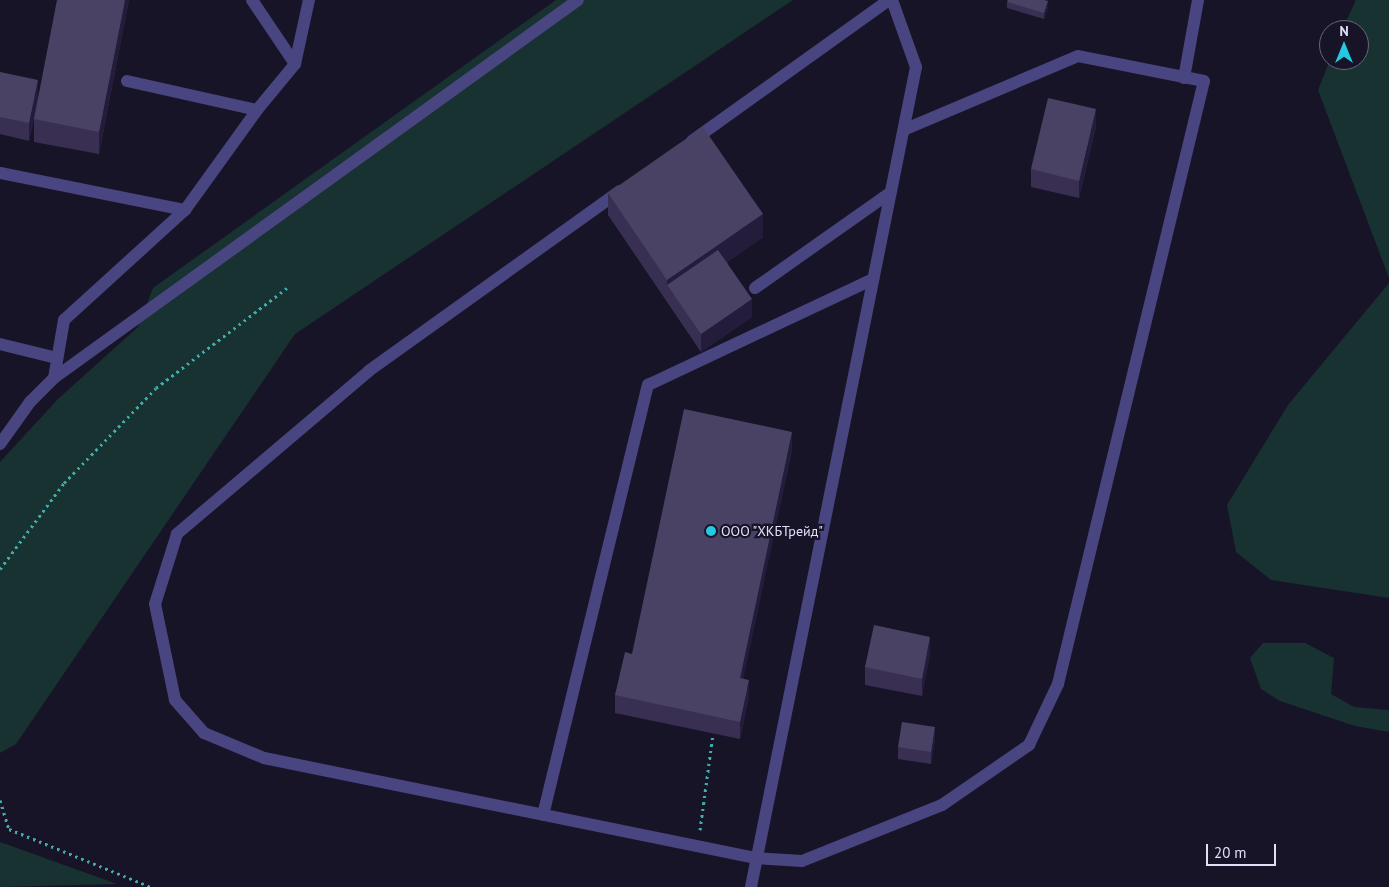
<!DOCTYPE html>
<meta charset="utf-8">
<style>
body{margin:0}
#map{position:relative;width:1389px;height:887px;overflow:hidden;background:#181428;font-family:"PT Sans",sans-serif}
div>[style]{position:absolute}
[style*='--x']{left:calc(var(--x)*1px);top:calc(var(--y)*1px);width:calc(var(--w)*1px);rotate:calc(var(--a)*1deg)}
.green>*{inset:0;background:#183131}
.path>*{height:3px;margin-top:-1.5px;transform-origin:0;background:repeating-linear-gradient(90deg,#41aca9 0 2.5px,transparent 0 6.5px)}
.minor>*{height:12px;margin:-6px;padding:0 6px;transform-origin:6px;border-radius:6px;background:#494580}
.wall>*{inset:0;background:#382f53}
.shaded-wall>*{inset:0;background:#231c3a}
.building>*{inset:0;background:#4a4265}
.dots>*{width:14px;height:14px;translate:-50% -50%;box-sizing:border-box;border:2px solid #181428;border-radius:50%}
span{translate:-50% -50%;white-space:nowrap;text-align:center;line-height:1.15;-webkit-text-stroke:4.5px #181428;paint-order:stroke}
.poi-label{font-size:14px;color:#e3dffb}
.left{translate:0 -50%;text-align:left}
.north{position:absolute;left:1319px;top:20px;width:50px;height:50px;box-sizing:border-box;background:#181428;border:1px solid #69657c;border-radius:50%;rotate:0deg;font-size:14px;font-weight:700;line-height:20px;text-align:center;color:#e3dffb}
.north::after{content:'';display:block;margin:auto;width:18px;height:22px;background:#24cae1;clip-path:polygon(50% 0,100% 100%,50% 72%,0 100%)}
.scale{position:absolute;left:1206px;top:844px;width:70px;height:22px;box-sizing:border-box;border:2px solid #e3dffb;border-top:0;padding-left:6px;font-size:15px;line-height:18px;white-space:nowrap;color:#e3dffb;-webkit-text-stroke:4px #181428;paint-order:stroke}
</style>
<div id="map">
<div class="green">
<div style="clip-path:polygon(556px 0,793px 0,295px 334px,16px 744px,0 753px,0 462px,58px 399px,138px 327px,153px 288px)"></div>
<div style="clip-path:polygon(1356px 0,1389px 0,1389px 278px,1318px 90px,1330px 60px,1359px 60px,1359px 30px,1342px 30px)"></div>
<div style="clip-path:polygon(1389px 283px,1389px 598px,1271px 580px,1236px 552px,1227px 505px,1288px 405px)"></div>
<div style="clip-path:polygon(1263px 643px,1305px 643px,1334px 658px,1331px 694px,1354px 707px,1389px 710px,1389px 732px,1355px 726px,1280px 701px,1261px 689px,1250px 658px)"></div>
<div style="clip-path:polygon(0 842px,17px 848px,117px 884px,0 887px)"></div>
</div>
<div class="path">
<div style="--x:0;--y:569;--w:107;--a:-53.3"></div>
<div style="--x:64;--y:483;--w:132;--a:-45.9"></div>
<div style="--x:156;--y:388;--w:165;--a:-37.4"></div>
<div style="--x:0;--y:800;--w:30;--a:73"></div>
<div style="--x:9;--y:829;--w:153;--a:22.2"></div>
<div style="--x:700;--y:830;--w:97;--a:-82.3"></div>
</div>
<div class="minor">
<div style="--x:295;--y:64;--w:66;--a:-77.7"></div>
<div style="--x:1184;--y:78;--w:79;--a:-79.8"></div>
<div style="--x:127;--y:81;--w:133;--a:12.6"></div>
<div style="--x:692;--y:141;--w:242;--a:-35.6"></div>
<div style="--x:0;--y:173;--w:189;--a:11.3"></div>
<div style="--x:620;--y:191;--w:309;--a:144.4"></div>
<div style="--x:369;--y:371;--w:252;--a:139.7"></div>
<div style="--x:177;--y:534;--w:73;--a:107.4"></div>
<div style="--x:155;--y:604;--w:98;--a:78.2"></div>
<div style="--x:175;--y:700;--w:44;--a:48.7"></div>
<div style="--x:204;--y:733;--w:65;--a:22.6"></div>
<div style="--x:264;--y:758;--w:501;--a:11.51"></div>
<div style="--x:755;--y:858;--w:47;--a:3.7"></div>
<div style="--x:802;--y:861;--w:151;--a:-21.8"></div>
<div style="--x:942;--y:805;--w:106;--a:-34.6"></div>
<div style="--x:1029;--y:745;--w:68;--a:-64.6"></div>
<div style="--x:1058;--y:684;--w:620;--a:-76.39"></div>
<div style="--x:1204;--y:81;--w:128;--a:-168.8"></div>
<div style="--x:1078;--y:56;--w:189;--a:157"></div>
<div style="--x:755;--y:288;--w:166;--a:-35.2"></div>
<div style="--x:0;--y:344;--w:59;--a:13.8"></div>
<div style="--x:54;--y:378;--w:59;--a:-80.2"></div>
<div style="--x:64;--y:320;--w:164;--a:-42.3"></div>
<div style="--x:185;--y:210;--w:123;--a:-54.2"></div>
<div style="--x:257;--y:110;--w:60;--a:-50.4"></div>
<div style="--x:295;--y:64;--w:77;--a:-123.9"></div>
<div style="--x:0;--y:444;--w:52;--a:-54.5"></div>
<div style="--x:30;--y:402;--w:34;--a:-45"></div>
<div style="--x:54;--y:378;--w:646;--a:-35.81"></div>
<div style="--x:543;--y:815;--w:443;--a:-76.3"></div>
<div style="--x:648;--y:385;--w:249;--a:-25.2"></div>
<div style="--x:751;--y:887;--w:836;--a:-78.62"></div>
<div style="--x:916;--y:67;--w:71;--a:-109.7"></div>
</div>
<div class="wall">
<div style="clip-path:polygon(129px 0,99px 154px,34px 142px,34px 119px,37px 104px,29px 141px,0 134px,0 72px,38px 97px)"></div>
<div style="clip-path:polygon(1007px 2px,1048px 7px,1044px 19px,1007px 8px)"></div>
<div style="clip-path:polygon(1096px 127px,1079px 198px,1031px 187px,1031px 169px)"></div>
<div style="clip-path:polygon(608px 193px,763px 237px,727px 262px,752px 317px,701px 352px,608px 215px)"></div>
<div style="clip-path:polygon(792px 450px,743px 678px,749px 697px,740px 739px,615px 713px,615px 695px,632px 654px)"></div>
<div style="clip-path:polygon(930px 654px,922px 696px,865px 685px,865px 667px)"></div>
<div style="clip-path:polygon(935px 739px,931px 764px,898px 759px,898px 747px)"></div>
</div>
<div class="shaded-wall">
<div style="clip-path:polygon(125px 0,129px 0,99px 154px,99px 132px)"></div>
<div style="clip-path:polygon(1048px 1px,1048px 7px,1044px 19px,1044px 13px)"></div>
<div style="clip-path:polygon(38px 80px,38px 98px,29px 141px,29px 123px)"></div>
<div style="clip-path:polygon(1096px 109px,1096px 127px,1079px 198px,1079px 181px)"></div>
<div style="clip-path:polygon(763px 214px,763px 237px,675px 297px,667px 285px,667px 302px,667px 280px)"></div>
<div style="clip-path:polygon(752px 299px,752px 317px,701px 352px,701px 334px)"></div>
<div style="clip-path:polygon(792px 432px,792px 450px,740px 695px,740px 678px)"></div>
<div style="clip-path:polygon(930px 637px,930px 654px,922px 696px,922px 679px)"></div>
<div style="clip-path:polygon(749px 680px,749px 697px,740px 739px,740px 722px)"></div>
<div style="clip-path:polygon(935px 727px,935px 739px,931px 764px,931px 752px)"></div>
</div>
<div class="building">
<div style="clip-path:polygon(57px 0,125px 0,99px 132px,34px 119px)"></div>
<div style="clip-path:polygon(1008px 0,1044px 0,1048px 1px,1044px 13px,1007px 2px)"></div>
<div style="clip-path:polygon(0 72px,38px 80px,29px 123px,0 117px)"></div>
<div style="clip-path:polygon(1048px 98px,1096px 109px,1079px 181px,1031px 169px)"></div>
<div style="clip-path:polygon(703px 127px,763px 214px,667px 280px,608px 193px)"></div>
<div style="clip-path:polygon(718px 250px,752px 299px,701px 334px,667px 285px)"></div>
<div style="clip-path:polygon(684px 409px,792px 432px,740px 678px,749px 680px,740px 722px,615px 695px,625px 652px,632px 654px)"></div>
<div style="clip-path:polygon(874px 625px,930px 637px,922px 679px,865px 667px)"></div>
<div style="clip-path:polygon(902px 722px,935px 727px,931px 752px,898px 747px)"></div>
</div>
<div class="dots">
<div style="left:711px;top:531px;background:#24cae1"></div>
</div>
<div class="poi-label">
<span class="left" style="left:721px;top:531px">ООО "ХКБТрейд"</span>
</div>
<div class="north">N</div>
<div class="scale">20 m</div>
</div>
